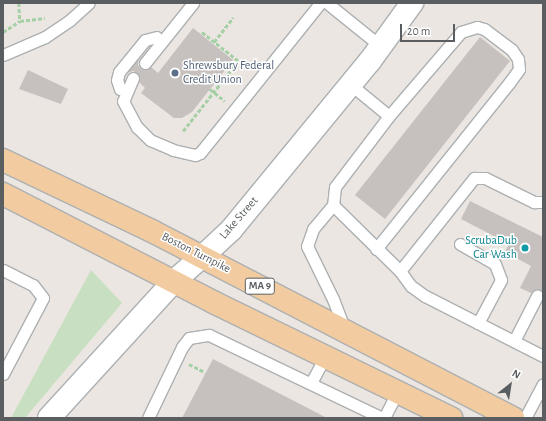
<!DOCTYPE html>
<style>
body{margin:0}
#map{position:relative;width:546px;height:421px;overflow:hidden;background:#ebe6e1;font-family:"Alegreya Sans",sans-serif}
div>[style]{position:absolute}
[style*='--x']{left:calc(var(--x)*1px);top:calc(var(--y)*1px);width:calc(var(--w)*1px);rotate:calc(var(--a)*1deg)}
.green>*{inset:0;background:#c8dfc1}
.building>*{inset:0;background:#c6c1be}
.path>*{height:2.5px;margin-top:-1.25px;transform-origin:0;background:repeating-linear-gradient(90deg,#a5d0a6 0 4px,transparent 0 6px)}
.roads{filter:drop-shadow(1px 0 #adb0b2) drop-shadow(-1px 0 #adb0b2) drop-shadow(0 1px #adb0b2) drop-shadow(0 -1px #adb0b2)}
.service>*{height:11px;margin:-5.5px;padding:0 5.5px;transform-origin:5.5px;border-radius:5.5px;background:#fff}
.tertiary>*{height:22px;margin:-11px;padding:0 11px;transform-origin:11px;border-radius:11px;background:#fff}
.secondary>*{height:22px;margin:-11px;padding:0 11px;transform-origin:11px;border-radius:11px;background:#fff}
.trunk>*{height:22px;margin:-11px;padding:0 11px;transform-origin:11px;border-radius:11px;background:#f2cca0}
.dots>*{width:11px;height:11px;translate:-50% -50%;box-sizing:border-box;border:2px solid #fff;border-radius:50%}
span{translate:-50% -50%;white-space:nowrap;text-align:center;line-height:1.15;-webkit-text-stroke:3px #fff;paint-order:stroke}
.shield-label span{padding:1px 3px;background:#fff;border:1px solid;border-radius:3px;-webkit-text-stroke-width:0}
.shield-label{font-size:11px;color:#5a5e60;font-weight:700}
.service-label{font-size:12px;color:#4e5e75}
.left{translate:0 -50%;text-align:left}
.street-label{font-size:12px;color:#5a5e60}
.culture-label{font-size:12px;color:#0d838f}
.right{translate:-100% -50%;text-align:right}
.frame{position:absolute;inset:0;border:4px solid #5a5e60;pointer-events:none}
.north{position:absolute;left:490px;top:365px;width:40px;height:40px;-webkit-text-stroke:3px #fff;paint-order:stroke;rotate:30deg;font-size:11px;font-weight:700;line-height:16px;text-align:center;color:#5a5e60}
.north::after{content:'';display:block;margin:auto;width:14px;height:18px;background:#5a5e60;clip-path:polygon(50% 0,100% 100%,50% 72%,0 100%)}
.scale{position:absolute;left:400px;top:24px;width:55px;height:18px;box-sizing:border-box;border:2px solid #5a5e60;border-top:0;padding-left:5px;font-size:12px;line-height:14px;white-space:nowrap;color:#5a5e60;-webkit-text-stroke:3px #fff;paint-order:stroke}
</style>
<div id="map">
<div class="green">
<div style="clip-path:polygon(91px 270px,122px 303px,25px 418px,11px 418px)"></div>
</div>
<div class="building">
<div style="clip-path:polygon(193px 28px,233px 60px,192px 112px,182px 118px,174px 118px,141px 93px,145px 88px,139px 82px,138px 74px,133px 71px,127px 73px,139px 58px,138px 65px,141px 69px,151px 67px,158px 73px)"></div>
<div style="clip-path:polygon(480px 37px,510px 61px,385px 219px,355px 195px)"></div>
<div style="clip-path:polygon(28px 70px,68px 89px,61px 104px,19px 89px)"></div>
<div style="clip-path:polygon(470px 201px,543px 237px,543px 292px,537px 289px,531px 293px,520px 288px,531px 266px,505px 252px,509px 244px,461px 219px)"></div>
<div style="clip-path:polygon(213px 359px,327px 418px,182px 418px)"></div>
</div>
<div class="path">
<div style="--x:19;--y:3;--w:18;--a:87"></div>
<div style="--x:3;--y:32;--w:20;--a:-33"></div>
<div style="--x:20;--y:21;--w:25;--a:-7"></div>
<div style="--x:214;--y:42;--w:31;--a:-52"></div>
<div style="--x:210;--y:89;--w:19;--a:39"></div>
<div style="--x:183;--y:131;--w:89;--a:-51.8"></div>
<div style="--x:238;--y:61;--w:48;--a:-141.7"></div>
<div style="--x:189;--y:364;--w:18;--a:27"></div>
</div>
<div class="roads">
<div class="service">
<div style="--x:327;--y:3;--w:67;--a:38.9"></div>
<div style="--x:3;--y:55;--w:46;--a:-23.2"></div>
<div style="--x:45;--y:37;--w:30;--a:-34"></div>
<div style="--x:70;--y:20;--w:25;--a:-42"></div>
<div style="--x:145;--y:63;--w:77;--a:-51.3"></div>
<div style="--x:133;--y:78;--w:25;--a:113"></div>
<div style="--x:123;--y:101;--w:30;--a:62"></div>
<div style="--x:137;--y:127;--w:18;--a:45"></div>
<div style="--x:150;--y:140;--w:25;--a:23"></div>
<div style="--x:173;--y:150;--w:23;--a:13"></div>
<div style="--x:195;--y:155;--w:5;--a:-22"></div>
<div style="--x:200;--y:153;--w:192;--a:-51.3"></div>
<div style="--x:350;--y:84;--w:50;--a:39.4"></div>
<div style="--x:389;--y:116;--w:89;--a:127.3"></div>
<div style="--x:335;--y:187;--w:18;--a:96"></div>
<div style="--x:333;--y:205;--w:94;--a:44.6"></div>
<div style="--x:400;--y:271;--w:119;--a:-51.5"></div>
<div style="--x:474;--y:178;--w:11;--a:0"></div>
<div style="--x:485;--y:178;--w:55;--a:26.1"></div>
<div style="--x:534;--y:202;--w:9;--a:0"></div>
<div style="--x:120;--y:89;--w:9;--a:-108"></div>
<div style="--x:117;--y:80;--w:8;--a:-76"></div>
<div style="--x:119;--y:72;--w:41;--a:-50.9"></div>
<div style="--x:145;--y:40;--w:12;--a:-14"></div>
<div style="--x:333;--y:205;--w:31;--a:130"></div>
<div style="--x:313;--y:229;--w:18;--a:109"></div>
<div style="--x:307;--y:246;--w:59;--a:63.9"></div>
<div style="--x:333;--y:299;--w:31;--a:69"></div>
<div style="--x:460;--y:244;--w:40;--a:29.7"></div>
<div style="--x:495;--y:264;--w:17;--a:69"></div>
<div style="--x:501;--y:280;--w:49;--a:118.1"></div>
<div style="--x:376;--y:249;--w:213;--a:-51.3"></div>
<div style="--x:509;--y:83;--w:17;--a:-54"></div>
<div style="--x:519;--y:69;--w:10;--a:-96"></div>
<div style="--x:518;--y:59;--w:11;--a:-124"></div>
<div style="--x:512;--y:50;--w:35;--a:-143"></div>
<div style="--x:484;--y:29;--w:7;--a:-164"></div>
<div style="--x:477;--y:27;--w:17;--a:163"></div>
<div style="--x:461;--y:32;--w:111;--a:130.6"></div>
<div style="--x:3;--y:270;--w:34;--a:27"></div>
<div style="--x:33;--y:285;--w:16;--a:52"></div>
<div style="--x:43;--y:298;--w:86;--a:117.8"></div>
<div style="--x:400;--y:271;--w:19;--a:54"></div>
<div style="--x:411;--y:286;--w:17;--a:36"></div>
<div style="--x:425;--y:296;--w:132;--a:27"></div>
<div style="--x:514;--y:341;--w:51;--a:-62.9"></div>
<div style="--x:311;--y:383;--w:30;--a:-62"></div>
<div style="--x:148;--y:418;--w:79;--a:-64.4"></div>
<div style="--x:182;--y:347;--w:11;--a:-52"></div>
<div style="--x:189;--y:338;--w:20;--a:-9"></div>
<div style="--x:209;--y:335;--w:192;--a:25.6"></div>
<div style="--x:384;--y:418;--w:29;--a:-63"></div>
<div style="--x:525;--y:418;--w:38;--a:-62"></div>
</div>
<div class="tertiary">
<div style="--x:202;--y:257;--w:40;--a:-43"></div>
<div style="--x:231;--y:230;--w:219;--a:-50.6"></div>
<div style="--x:370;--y:61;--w:72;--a:-54.1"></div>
</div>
<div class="secondary">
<div style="--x:49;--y:418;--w:185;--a:-47.6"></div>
<div style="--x:174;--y:281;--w:37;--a:-41"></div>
</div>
<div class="trunk">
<div style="--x:3;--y:160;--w:165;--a:25.5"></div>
<div style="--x:152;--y:231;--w:407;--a:27.4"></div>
<div style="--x:3;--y:194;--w:238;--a:27.2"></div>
<div style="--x:215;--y:303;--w:263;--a:26"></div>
</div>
</div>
<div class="dots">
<div style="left:175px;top:73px;background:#5c6f8a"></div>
<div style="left:525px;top:248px;background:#0f9aa8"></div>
</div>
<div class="shield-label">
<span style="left:260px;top:286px">MA 9</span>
</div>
<div class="service-label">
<span class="left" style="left:183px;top:73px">Shrewsbury Federal<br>Credit Union</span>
</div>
<div class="street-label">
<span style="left:239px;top:218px;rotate:-49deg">Lake Street</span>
<span style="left:196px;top:253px;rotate:27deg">Boston Turnpike</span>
</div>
<div class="culture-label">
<span class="right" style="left:517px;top:248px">ScrubaDub<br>Car Wash</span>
</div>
<div class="frame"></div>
<div class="north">N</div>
<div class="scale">20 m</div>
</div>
